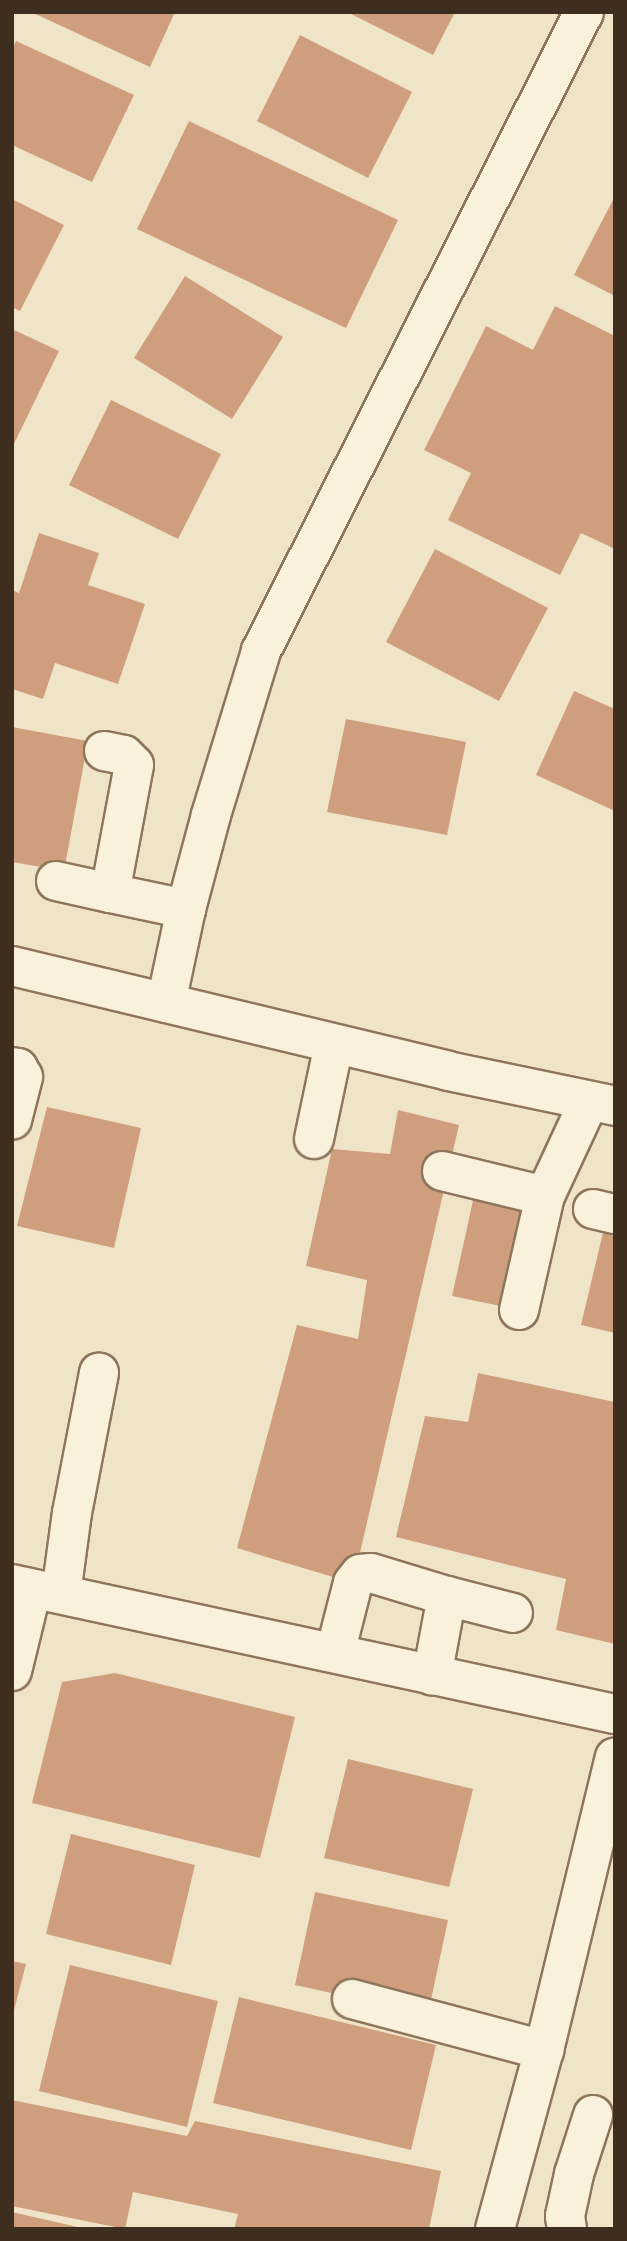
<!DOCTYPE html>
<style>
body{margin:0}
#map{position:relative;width:627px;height:2241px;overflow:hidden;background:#f0e4c8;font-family:Literata,serif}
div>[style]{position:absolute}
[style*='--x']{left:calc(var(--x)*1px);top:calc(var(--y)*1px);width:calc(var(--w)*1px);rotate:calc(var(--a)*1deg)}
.building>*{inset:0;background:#cf9f7d}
.roads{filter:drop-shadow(2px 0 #8d765c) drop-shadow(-2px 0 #8d765c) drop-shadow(0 2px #8d765c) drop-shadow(0 -2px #8d765c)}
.minor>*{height:38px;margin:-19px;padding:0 19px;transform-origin:19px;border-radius:19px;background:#faf1dc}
span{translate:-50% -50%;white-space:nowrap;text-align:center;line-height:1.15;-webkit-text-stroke:7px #f7eed8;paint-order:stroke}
.frame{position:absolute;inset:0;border:14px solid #3d2e20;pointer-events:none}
</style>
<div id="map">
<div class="building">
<div style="clip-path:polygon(31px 12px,175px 12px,150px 67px)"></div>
<div style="clip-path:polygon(347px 12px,455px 12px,433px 55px)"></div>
<div style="clip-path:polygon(300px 35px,412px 92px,368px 178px,257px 121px)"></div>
<div style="clip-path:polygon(16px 41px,134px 95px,92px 182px,12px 145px,12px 50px)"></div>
<div style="clip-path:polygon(189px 121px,398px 220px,346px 328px,137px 229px)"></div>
<div style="clip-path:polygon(615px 196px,615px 296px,574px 275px)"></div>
<div style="clip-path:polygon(12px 199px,64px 225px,20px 311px,12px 307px)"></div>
<div style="clip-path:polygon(185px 276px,283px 337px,232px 419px,134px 358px)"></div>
<div style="clip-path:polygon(555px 306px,615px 336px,615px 549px,581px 533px,560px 575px,448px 520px,471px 473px,424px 450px,486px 326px,533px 350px)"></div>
<div style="clip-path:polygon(12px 329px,59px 351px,12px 448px)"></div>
<div style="clip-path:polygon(111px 400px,221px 454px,178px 539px,69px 485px)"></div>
<div style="clip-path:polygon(39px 533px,99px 553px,88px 585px,145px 604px,118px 684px,55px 663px,43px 699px,12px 689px,12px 590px,19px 593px)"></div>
<div style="clip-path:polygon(435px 549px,548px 608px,499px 701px,386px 642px)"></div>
<div style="clip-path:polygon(574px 691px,615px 709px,615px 811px,536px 775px)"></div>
<div style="clip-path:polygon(346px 719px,466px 742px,447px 835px,327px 812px)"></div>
<div style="clip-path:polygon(12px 727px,88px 741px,64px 871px,12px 862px)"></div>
<div style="clip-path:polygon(47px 1107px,141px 1128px,114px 1248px,17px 1226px)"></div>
<div style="clip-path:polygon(398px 1110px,459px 1125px,353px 1583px,237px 1548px,297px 1325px,358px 1339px,367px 1280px,306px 1266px,332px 1149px,390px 1154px)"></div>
<div style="clip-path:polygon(476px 1187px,538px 1201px,515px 1309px,452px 1296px)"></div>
<div style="clip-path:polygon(606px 1220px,615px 1221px,615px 1333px,581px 1325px)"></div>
<div style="clip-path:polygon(478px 1373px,615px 1402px,615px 1644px,556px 1630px,566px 1579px,396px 1537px,425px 1416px,468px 1422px)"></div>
<div style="clip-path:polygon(115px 1673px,295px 1717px,260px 1858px,32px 1803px,62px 1682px)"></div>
<div style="clip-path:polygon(348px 1759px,473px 1789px,449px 1887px,324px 1858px)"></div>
<div style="clip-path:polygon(71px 1834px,195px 1865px,171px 1965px,46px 1934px)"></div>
<div style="clip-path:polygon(315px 1892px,448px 1920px,428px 2014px,295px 1985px)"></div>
<div style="clip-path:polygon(12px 1961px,26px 1964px,13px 2014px,12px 2014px)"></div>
<div style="clip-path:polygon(70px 1965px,218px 2001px,187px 2127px,39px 2091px)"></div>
<div style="clip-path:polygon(239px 1997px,436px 2045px,411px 2150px,213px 2103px)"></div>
<div style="clip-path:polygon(12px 2100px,187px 2136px,195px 2121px,441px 2171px,429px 2229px,234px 2229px,238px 2214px,133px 2192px,125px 2229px,12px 2206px)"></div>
<div style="clip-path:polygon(12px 2212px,82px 2228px,82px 2229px,12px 2229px)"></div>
</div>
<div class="roads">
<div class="minor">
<div style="--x:104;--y:751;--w:20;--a:11"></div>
<div style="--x:124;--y:755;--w:14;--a:45"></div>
<div style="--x:134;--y:765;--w:130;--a:100.6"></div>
<div style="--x:110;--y:893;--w:78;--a:11.9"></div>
<div style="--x:56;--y:881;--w:55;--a:12.5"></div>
<div style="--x:12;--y:966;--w:448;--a:13.5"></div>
<div style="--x:448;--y:1071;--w:171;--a:11.8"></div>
<div style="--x:166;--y:1003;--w:96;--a:-78"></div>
<div style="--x:186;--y:909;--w:97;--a:-75.1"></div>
<div style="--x:211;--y:815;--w:171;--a:-73"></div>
<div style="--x:261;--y:651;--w:716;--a:-63.18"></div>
<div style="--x:12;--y:1067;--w:6;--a:9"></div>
<div style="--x:18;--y:1068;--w:10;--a:61"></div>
<div style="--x:23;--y:1077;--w:44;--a:104.3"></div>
<div style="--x:314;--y:1139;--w:97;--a:-78.1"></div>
<div style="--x:442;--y:1171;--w:106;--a:13.6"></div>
<div style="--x:545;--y:1196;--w:105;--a:-65.1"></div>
<div style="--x:593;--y:1209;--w:23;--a:13"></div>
<div style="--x:519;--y:1310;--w:117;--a:-77.2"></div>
<div style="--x:12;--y:1584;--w:617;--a:12.17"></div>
<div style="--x:61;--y:1594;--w:82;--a:-82.3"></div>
<div style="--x:72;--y:1513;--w:143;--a:-79.1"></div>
<div style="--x:447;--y:1596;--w:68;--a:14.4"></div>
<div style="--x:335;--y:1653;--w:72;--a:-75.6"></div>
<div style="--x:353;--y:1583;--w:11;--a:-52"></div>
<div style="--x:360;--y:1574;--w:11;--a:-5"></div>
<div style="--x:371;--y:1573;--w:79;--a:16.8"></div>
<div style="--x:447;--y:1596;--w:81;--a:100.6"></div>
<div style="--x:12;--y:1671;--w:84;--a:-76.3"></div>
<div style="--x:352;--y:1999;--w:199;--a:14.9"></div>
<div style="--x:495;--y:2229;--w:186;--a:-74.7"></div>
<div style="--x:544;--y:2050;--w:301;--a:-76.4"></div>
<div style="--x:567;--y:2229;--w:13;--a:-99"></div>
<div style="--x:565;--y:2216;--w:43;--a:-77.9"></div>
<div style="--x:574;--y:2174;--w:62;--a:-72.1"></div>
</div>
</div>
<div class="frame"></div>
</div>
